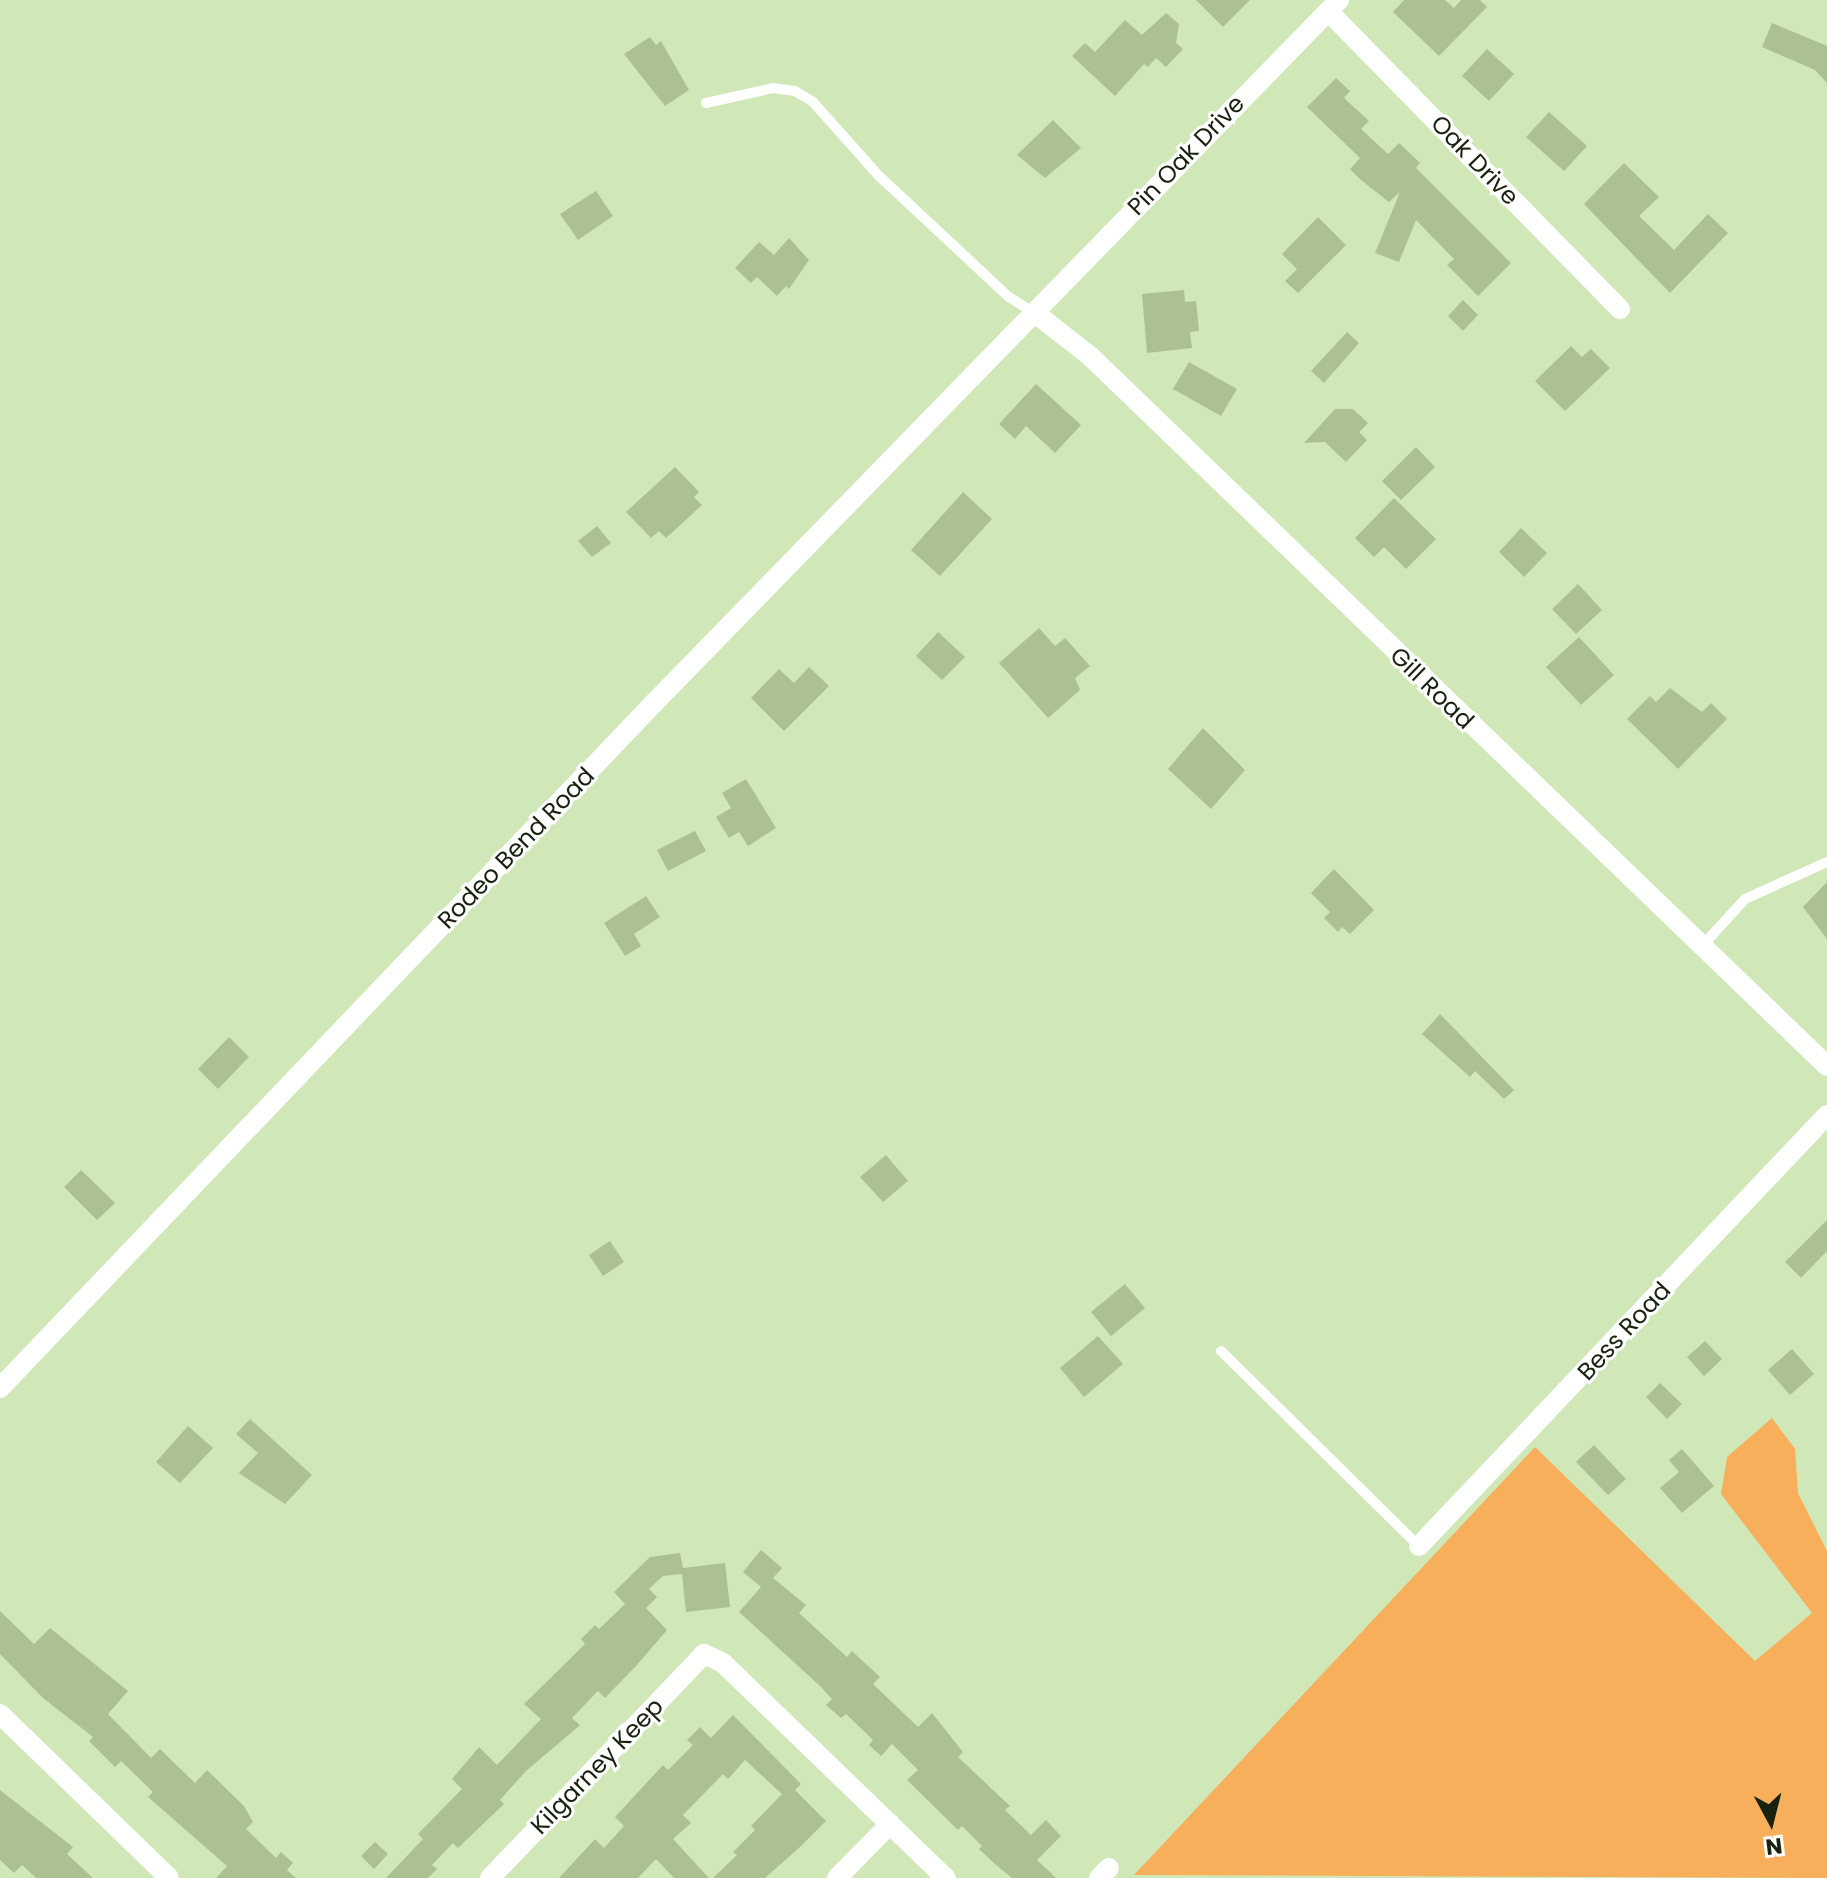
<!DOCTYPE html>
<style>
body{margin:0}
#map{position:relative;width:1827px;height:1878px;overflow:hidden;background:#d0e7b7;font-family:Poppins,sans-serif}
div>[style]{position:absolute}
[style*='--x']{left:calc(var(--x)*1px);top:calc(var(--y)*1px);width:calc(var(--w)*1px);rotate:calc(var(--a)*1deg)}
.green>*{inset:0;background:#f7af5c}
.building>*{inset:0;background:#abc192}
.service>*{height:10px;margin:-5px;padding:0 5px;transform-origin:5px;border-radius:5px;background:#fff}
.minor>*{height:20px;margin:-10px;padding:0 10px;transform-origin:10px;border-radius:10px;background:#fff}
span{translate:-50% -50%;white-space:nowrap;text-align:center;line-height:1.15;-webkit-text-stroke:6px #fefefe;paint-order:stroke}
.street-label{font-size:24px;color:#18200e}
.north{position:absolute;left:1731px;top:1782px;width:80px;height:80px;-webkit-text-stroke:6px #fefefe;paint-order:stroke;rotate:173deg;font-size:22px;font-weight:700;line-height:32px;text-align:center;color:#18200e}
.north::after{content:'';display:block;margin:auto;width:28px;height:36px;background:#18200e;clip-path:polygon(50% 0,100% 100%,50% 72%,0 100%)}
</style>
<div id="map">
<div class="green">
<div style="clip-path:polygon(1772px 1418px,1795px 1449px,1798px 1493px,1827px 1551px,1827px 1878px,1134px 1875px,1535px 1447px,1755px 1661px,1812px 1613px,1721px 1494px,1727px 1457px)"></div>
</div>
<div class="building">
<div style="clip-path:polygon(1196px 0,1250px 0,1223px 27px)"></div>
<div style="clip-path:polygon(1404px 0,1445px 0,1454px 8px,1461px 0,1480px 0,1487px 7px,1439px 56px,1393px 12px)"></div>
<div style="clip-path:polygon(1166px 13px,1179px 24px,1176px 43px,1183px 49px,1166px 67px,1156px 58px,1148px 67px,1144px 64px,1115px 96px,1072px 56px,1085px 43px,1095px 52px,1125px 20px,1142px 35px)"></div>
<div style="clip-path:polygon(1772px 23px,1827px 46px,1827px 83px,1815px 70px,1762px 47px)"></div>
<div style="clip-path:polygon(650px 37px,656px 45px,661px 41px,689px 90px,665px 106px,624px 54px)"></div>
<div style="clip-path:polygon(1487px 49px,1514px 74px,1489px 101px,1462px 76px)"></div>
<div style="clip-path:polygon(1336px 78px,1350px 91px,1344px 98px,1369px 121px,1361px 129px,1388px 154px,1399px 143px,1420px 163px,1416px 168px,1511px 263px,1478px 296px,1447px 265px,1454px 259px,1416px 220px,1399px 262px,1375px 253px,1400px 192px,1389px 202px,1361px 180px,1350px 169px,1360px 158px,1307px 107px)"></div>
<div style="clip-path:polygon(1549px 112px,1587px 146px,1564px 171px,1526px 137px)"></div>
<div style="clip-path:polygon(1053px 120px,1081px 148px,1045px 178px,1017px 155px)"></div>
<div style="clip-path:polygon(1624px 163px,1659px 197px,1639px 216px,1674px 250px,1708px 214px,1728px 233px,1670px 293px,1584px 204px)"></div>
<div style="clip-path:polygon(596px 191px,613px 216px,578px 240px,560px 214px)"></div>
<div style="clip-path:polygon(1318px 217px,1346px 245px,1298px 293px,1285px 281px,1297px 269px,1282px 254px)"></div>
<div style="clip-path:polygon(789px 238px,809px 260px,789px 289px,786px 286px,777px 296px,757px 277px,751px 283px,735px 268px,759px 242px,774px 255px)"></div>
<div style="clip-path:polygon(1184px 290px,1185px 302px,1196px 301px,1199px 331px,1190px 332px,1192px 348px,1147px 353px,1142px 294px)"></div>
<div style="clip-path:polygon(1463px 300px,1478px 315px,1463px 331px,1448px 316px)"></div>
<div style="clip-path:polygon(1347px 332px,1359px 343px,1324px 383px,1311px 371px)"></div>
<div style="clip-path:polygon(1571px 346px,1582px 357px,1591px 349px,1610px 368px,1565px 411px,1535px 381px)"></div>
<div style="clip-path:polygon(1189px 362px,1237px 389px,1221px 416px,1173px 389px)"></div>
<div style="clip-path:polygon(1036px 384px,1081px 425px,1055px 453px,1026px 426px,1015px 439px,999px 424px)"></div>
<div style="clip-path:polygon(1335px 409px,1353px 409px,1368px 423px,1359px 432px,1367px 440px,1346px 462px,1325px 442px,1304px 443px)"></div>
<div style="clip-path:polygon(1416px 447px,1435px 467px,1401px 500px,1382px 481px)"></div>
<div style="clip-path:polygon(675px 467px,699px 492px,694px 497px,702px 505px,666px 538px,659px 531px,651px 538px,626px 512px)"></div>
<div style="clip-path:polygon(963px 492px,992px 519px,940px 576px,911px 550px)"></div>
<div style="clip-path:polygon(1394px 498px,1436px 539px,1406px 569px,1384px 547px,1374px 557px,1355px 538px)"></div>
<div style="clip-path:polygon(597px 526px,611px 543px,592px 557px,578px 541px)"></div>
<div style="clip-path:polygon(1521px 528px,1547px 553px,1524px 577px,1499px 552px)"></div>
<div style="clip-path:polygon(1578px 584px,1602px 610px,1576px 634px,1552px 609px)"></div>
<div style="clip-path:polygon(1039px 628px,1055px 646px,1065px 638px,1090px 666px,1075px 678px,1080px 690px,1048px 718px,999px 663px)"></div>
<div style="clip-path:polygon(938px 632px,965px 657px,942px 680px,916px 656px)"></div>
<div style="clip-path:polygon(1579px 637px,1614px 675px,1581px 705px,1546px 667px)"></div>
<div style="clip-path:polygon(809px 667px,829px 686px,784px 731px,751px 698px,779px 669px,794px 683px)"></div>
<div style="clip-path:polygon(1670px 688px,1702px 712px,1711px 703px,1727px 719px,1678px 769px,1627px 719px,1650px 696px,1656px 702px)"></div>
<div style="clip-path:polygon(1203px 728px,1245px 770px,1211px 809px,1168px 769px)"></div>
<div style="clip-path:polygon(746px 779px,776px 828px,748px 846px,739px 832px,729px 838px,716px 817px,731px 808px,722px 793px)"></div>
<div style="clip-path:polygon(695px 831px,706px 851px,668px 871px,657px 850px)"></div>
<div style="clip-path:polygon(1334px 869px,1374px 910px,1350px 934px,1342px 927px,1338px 932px,1324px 918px,1330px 912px,1311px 893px)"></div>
<div style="clip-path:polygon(1827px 882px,1827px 939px,1803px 907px)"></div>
<div style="clip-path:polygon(646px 896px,660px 917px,634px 934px,641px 946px,625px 956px,604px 923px)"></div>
<div style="clip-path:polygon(1440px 1014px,1514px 1090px,1504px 1099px,1475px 1071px,1470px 1077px,1422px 1034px)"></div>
<div style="clip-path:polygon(229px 1037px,249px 1057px,218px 1089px,198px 1069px)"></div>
<div style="clip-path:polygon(886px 1155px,908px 1181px,883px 1202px,860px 1177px)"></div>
<div style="clip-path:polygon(81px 1170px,115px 1203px,97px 1220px,64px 1187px)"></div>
<div style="clip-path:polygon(1827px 1220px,1827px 1251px,1801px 1278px,1785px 1262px)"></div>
<div style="clip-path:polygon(610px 1241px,624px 1262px,603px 1276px,589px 1255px)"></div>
<div style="clip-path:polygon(1125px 1284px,1145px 1308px,1111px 1336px,1091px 1312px)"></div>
<div style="clip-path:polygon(1098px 1336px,1123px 1364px,1084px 1397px,1060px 1368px)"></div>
<div style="clip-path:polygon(1705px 1341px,1722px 1359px,1704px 1376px,1687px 1357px)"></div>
<div style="clip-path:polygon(1792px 1349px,1814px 1374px,1790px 1395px,1768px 1370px)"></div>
<div style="clip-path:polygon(1660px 1383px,1682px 1404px,1667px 1419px,1646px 1397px)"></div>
<div style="clip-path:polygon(250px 1419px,312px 1475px,285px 1504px,239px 1473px,258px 1453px,236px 1434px)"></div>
<div style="clip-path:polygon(188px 1426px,213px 1448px,180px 1483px,156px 1462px)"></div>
<div style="clip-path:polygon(1594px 1445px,1626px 1479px,1608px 1495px,1576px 1462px)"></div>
<div style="clip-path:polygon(1682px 1449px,1714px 1486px,1682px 1513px,1660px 1488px,1679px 1472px,1669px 1460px)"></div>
<div style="clip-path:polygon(761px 1550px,782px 1568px,773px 1578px,806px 1605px,799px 1613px,847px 1657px,852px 1651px,880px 1677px,873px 1684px,918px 1727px,932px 1713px,963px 1752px,958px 1757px,1010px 1806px,1005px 1810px,1031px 1835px,1046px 1820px,1061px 1836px,1037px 1860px,1056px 1878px,1012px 1878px,995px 1864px,979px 1849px,982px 1846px,962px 1826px,958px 1830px,907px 1780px,918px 1770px,892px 1744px,881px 1756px,869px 1745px,873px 1740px,846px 1714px,841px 1718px,826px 1705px,832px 1699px,820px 1686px,739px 1612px,761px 1587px,743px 1572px)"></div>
<div style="clip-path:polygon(680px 1553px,683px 1568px,725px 1563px,730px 1607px,686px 1612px,682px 1574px,663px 1576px,649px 1589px,657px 1597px,646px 1608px,667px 1630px,636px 1666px,605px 1698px,598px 1691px,572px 1718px,580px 1725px,526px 1771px,500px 1800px,504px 1804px,458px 1848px,453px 1843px,432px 1865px,437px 1869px,428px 1878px,386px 1878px,423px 1839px,418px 1834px,462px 1789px,452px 1779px,479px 1747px,497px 1765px,541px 1719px,524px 1704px,585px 1644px,581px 1639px,595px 1625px,599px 1629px,625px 1604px,614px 1592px,650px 1557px)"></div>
<div style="clip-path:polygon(0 1611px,34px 1644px,50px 1628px,128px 1691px,108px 1714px,151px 1758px,160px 1749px,195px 1783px,207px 1770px,244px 1806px,253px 1822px,246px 1829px,276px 1858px,281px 1852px,293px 1863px,287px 1870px,296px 1878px,216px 1878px,227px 1866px,148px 1797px,153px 1792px,121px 1761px,115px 1767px,89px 1741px,93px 1737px,43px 1698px,0 1654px)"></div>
<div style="clip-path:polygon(733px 1715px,801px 1784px,795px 1790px,826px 1821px,800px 1847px,765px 1878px,713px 1878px,737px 1855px,733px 1852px,755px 1830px,751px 1826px,782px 1794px,745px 1760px,728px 1779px,723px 1774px,683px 1815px,691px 1823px,673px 1839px,709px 1878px,674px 1878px,656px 1859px,638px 1878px,559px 1878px,595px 1839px,604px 1848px,624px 1826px,615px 1817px,663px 1765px,668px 1770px,693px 1745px,687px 1740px,700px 1727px,711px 1738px)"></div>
<div style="clip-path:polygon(0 1790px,73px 1847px,67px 1854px,93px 1878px,36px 1878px,22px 1865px,14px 1873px,0 1860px)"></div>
<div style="clip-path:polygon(375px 1842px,388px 1854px,374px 1869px,361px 1856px)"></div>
</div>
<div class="service">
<div style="--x:706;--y:103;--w:69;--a:-12.6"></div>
<div style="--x:773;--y:88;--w:22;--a:8"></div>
<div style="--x:795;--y:91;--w:21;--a:31"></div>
<div style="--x:813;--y:102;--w:98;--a:48.3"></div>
<div style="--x:878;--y:175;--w:179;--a:43"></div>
<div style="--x:1009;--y:297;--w:31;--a:32"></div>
<div style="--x:1702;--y:946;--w:64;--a:-47.5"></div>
<div style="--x:1745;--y:899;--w:90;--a:-24.3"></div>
<div style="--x:1221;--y:1351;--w:278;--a:44.6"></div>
</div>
<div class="minor">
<div style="--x:1329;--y:12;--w:416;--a:45.6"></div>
<div style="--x:1035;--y:313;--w:70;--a:38"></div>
<div style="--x:1090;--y:356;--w:1023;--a:43.93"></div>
<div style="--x:0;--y:1388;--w:946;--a:-46.33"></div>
<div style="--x:653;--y:704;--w:983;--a:-45.74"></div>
<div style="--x:1419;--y:1546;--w:593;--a:-46.57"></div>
<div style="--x:0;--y:1714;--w:235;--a:44.1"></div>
<div style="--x:490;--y:1878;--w:310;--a:-46.3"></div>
<div style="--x:704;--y:1654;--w:21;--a:25"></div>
<div style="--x:723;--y:1663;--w:310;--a:44"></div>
<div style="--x:837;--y:1878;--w:76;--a:-45.5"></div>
<div style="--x:1099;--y:1878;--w:14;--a:-45"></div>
</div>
<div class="street-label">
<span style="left:1186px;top:155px;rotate:-46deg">Pin Oak Drive</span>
<span style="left:1475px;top:160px;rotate:46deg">Oak Drive</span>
<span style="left:1432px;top:688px;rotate:44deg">Gill Road</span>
<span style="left:516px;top:848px;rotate:-46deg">Rodeo Bend Road</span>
<span style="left:1624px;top:1331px;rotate:-47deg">Bess Road</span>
<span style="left:597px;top:1766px;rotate:-46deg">Kilgarney Keep</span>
</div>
<div class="north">N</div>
</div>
